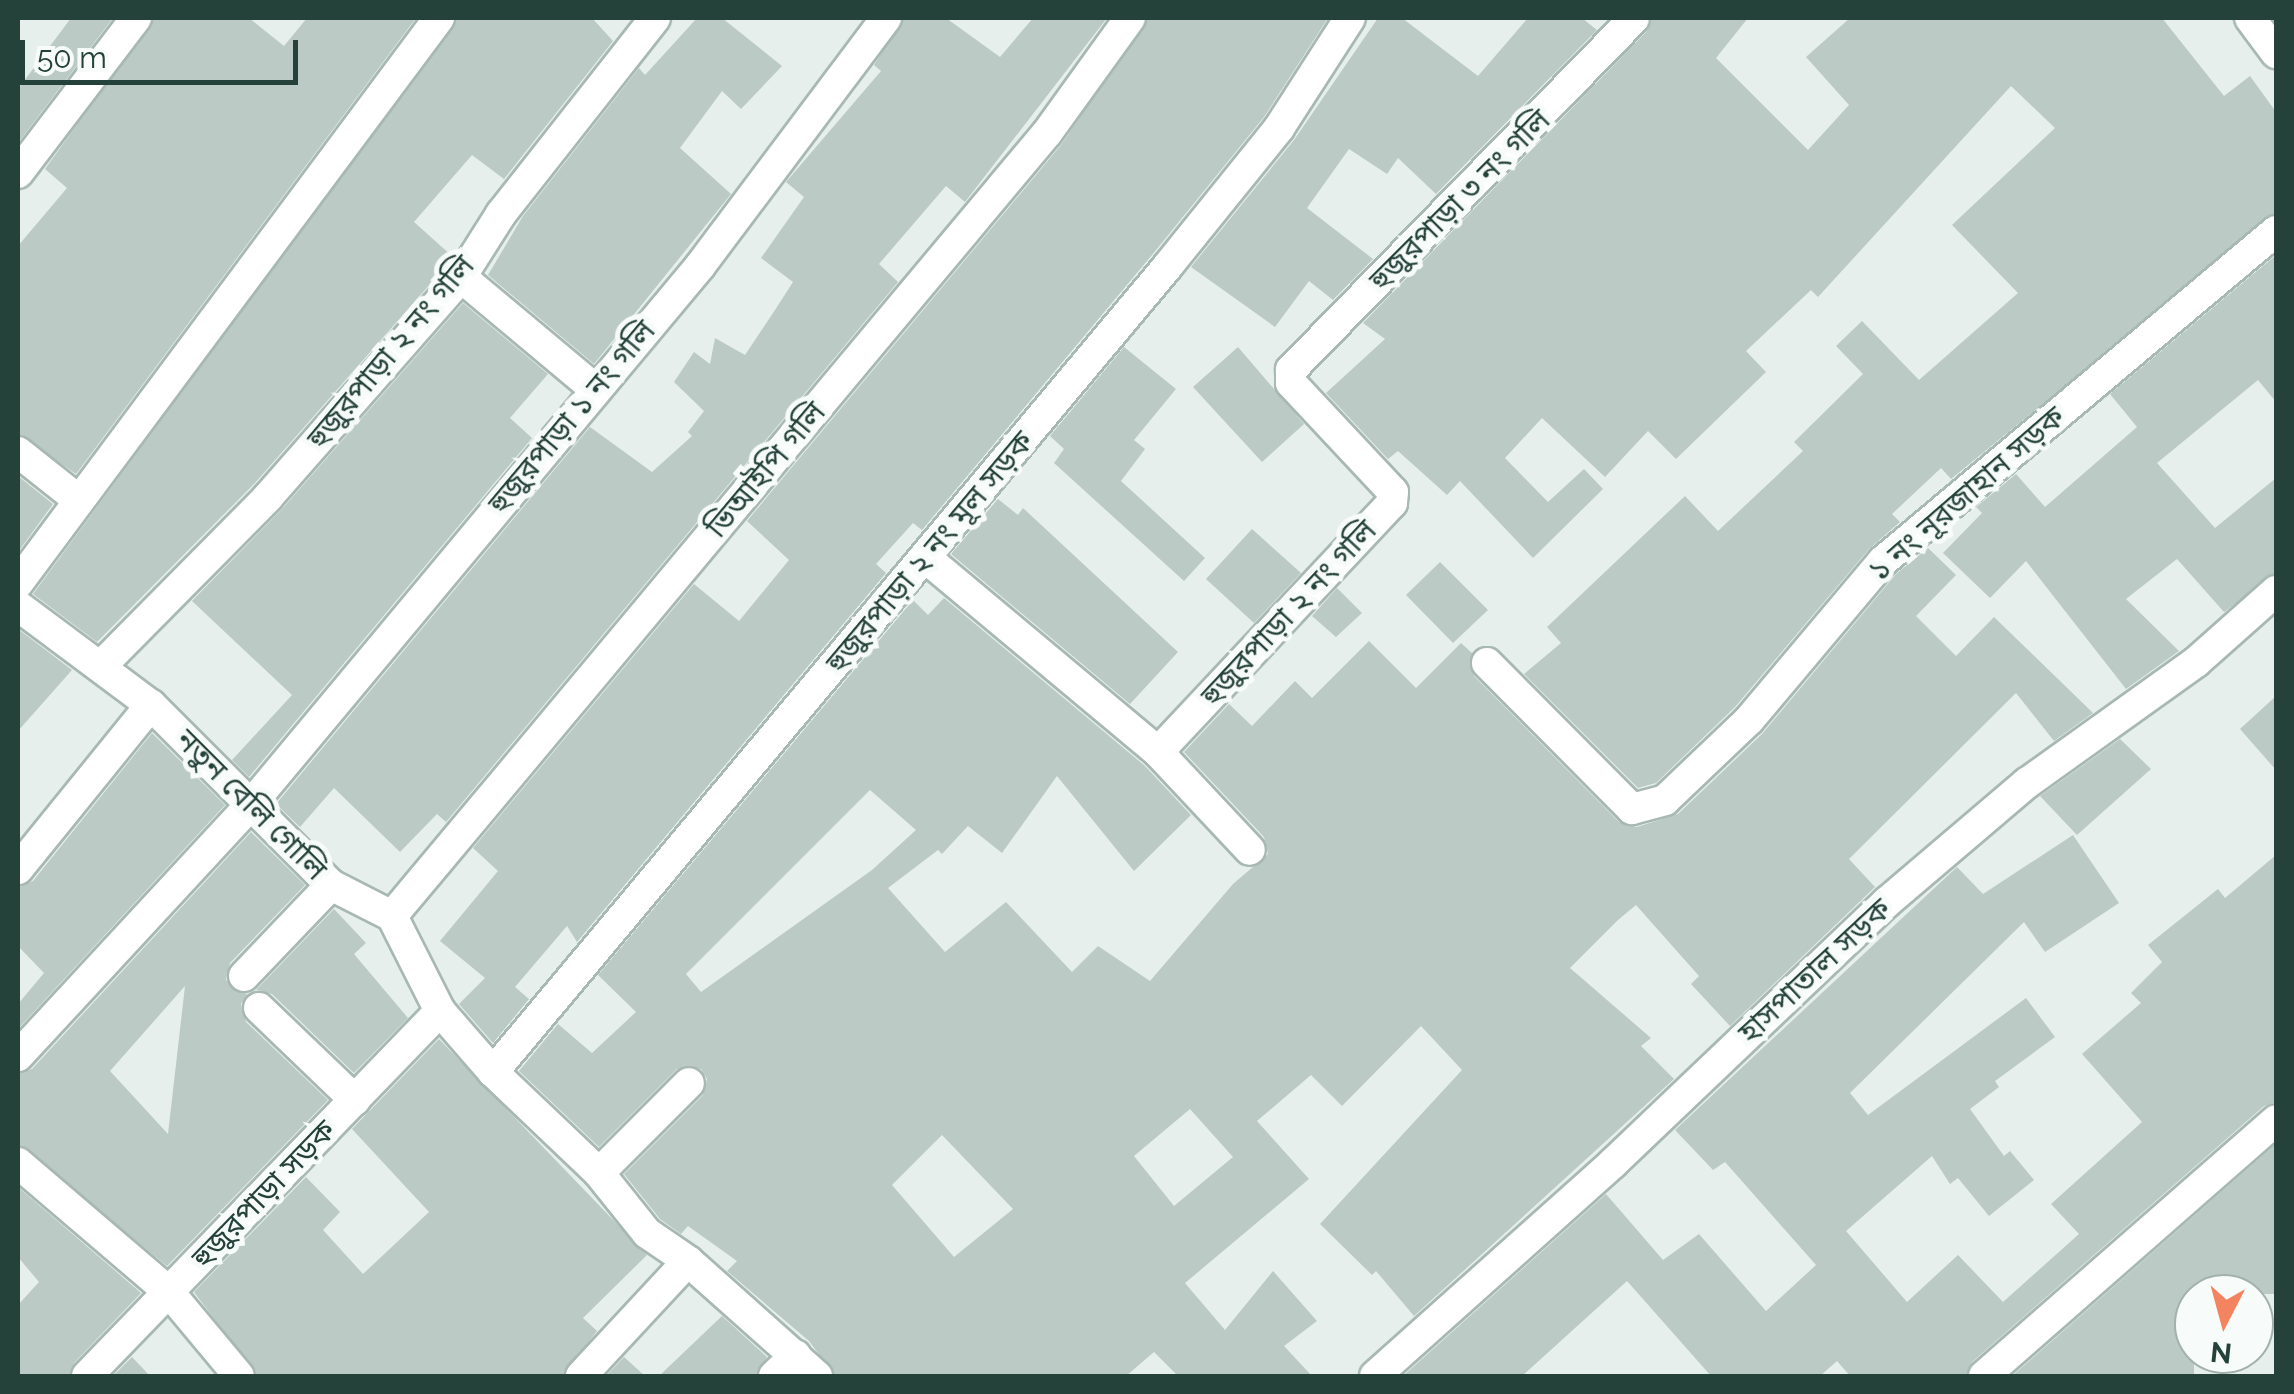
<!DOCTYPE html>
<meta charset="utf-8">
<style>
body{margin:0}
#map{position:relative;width:2294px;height:1394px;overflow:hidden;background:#e6efeb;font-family:Raleway,"Noto Sans Bengali",sans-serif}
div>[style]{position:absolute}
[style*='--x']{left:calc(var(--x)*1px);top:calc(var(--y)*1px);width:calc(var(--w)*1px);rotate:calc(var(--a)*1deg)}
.building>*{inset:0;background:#bbcac4}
.roads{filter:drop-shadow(2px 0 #a8b8b2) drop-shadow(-2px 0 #a8b8b2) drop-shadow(0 2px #a8b8b2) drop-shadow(0 -2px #a8b8b2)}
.minor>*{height:30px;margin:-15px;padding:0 15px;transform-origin:15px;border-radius:15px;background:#fff}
span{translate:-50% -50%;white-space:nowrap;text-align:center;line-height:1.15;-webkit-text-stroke:10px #f7fbf9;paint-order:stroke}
.street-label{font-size:30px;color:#24423a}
.frame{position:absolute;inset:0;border:20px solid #24423a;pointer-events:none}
.north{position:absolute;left:2174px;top:1274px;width:100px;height:100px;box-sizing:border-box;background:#f7fbf9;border:2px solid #a3b1ad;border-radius:50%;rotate:186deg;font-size:28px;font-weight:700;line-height:40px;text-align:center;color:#24423a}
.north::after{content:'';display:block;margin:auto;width:35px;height:45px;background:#f4845f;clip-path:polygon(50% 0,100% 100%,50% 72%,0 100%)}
.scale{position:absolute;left:20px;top:40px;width:278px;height:45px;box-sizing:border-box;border:5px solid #24423a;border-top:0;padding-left:12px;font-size:30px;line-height:35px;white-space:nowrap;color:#24423a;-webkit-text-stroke:8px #f7fbf9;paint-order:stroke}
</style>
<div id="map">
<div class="building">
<div style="clip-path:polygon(71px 18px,113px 18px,18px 143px,18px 89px)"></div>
<div style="clip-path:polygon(154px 18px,249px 18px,284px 46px,307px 18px,416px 18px,76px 474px,18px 434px,18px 246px,67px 188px,45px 169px)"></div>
<div style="clip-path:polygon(457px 18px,592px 18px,613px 41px,504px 179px,472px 155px,414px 222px,452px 256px,446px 266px,254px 484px,97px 642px,33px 594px)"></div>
<div style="clip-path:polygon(697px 18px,722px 18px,782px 66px,741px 109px,722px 91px,680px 148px,731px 194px,594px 364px,488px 275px,523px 216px,639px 68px,645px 75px)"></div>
<div style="clip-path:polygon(904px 18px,946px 18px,1000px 57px,1033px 18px,1107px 18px,965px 202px,946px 186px,879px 264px,898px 282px,446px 822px,437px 814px,400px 852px,334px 788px,300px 827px,276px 804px,590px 427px,652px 472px,692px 436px,688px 432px,704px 411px,674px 382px,694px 352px,710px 364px,715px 338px,745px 355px,775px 310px,793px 282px,761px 258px,804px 197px,786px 182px,881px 71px,874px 65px)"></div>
<div style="clip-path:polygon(1148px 18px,1328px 18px,1264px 117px,1152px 255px,922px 530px,913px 523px,876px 564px,886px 573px,577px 942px,567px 926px,515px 987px,529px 999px,493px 1043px,459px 1004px,485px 978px,440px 941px,498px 871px,473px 848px,694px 584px,739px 621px,789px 560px,747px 521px,1061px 145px)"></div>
<div style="clip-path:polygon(1378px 18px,1402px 18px,1478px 76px,1528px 18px,1582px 18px,1597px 30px,1436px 194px,1398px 158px,1387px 174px,1349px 149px,1307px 208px,1373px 259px,1333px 300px,1309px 281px,1275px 327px,1191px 267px,1294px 140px)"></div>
<div style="clip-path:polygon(1652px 18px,1748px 18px,1716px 58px,1808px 150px,1849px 105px,1806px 57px,1850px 18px,2162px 18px,2224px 96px,2250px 76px,2276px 112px,2276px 213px,1951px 479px,1941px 468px,1892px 514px,1900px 522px,1869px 549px,1735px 707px,1656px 783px,1638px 788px,1524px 674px,1561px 643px,1547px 627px,1685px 496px,1718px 531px,1803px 451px,1794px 442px,1863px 374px,1836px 346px,1862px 321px,1919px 380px,2018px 293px,1952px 225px,2055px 128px,2011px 86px,1818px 297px,1811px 290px,1746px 351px,1766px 372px,1676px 459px,1648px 431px,1605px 477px,1542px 418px,1505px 458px,1548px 502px,1584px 469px,1603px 489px,1533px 558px,1460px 481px,1447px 495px,1398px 451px,1388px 459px,1326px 393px,1385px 339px,1363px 323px,1647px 31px)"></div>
<div style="clip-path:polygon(2276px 255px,2276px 402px,2258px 380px,2157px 463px,2215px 528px,2276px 478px,2276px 573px,2224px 612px,2177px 559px,2126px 599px,2179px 651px,2126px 689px,2026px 561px,1990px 598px,1943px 553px,1982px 513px,1976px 507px,2016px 474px,2045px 507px,2137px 427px,2110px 394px)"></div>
<div style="clip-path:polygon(463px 303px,548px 374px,510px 418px,532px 438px,249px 777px,232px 760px,292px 695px,192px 601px,282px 509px)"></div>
<div style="clip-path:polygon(1124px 347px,1176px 389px,1134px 440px,1145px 449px,1121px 481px,1205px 558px,1184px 581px,1054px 463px,1064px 449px,1050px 436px)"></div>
<div style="clip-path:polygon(1238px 347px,1304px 424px,1262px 462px,1193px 387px)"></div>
<div style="clip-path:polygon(18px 476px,53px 504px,18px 552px)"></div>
<div style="clip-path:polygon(998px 499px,1018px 515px,1023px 508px,1178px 652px,1130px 704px,951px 554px)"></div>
<div style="clip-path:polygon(1252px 529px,1301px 573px,1254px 623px,1206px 579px)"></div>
<div style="clip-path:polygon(evenodd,1928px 548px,1956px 575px,1916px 616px,1956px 656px,1994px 617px,2093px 713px,2054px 741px,2016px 693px,1849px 859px,1875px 887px,1730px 1026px,1691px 984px,1699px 976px,1636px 905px,1618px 920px,1570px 968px,1651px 1038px,1641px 1046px,1674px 1079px,1414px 1316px,1376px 1271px,1372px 1275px,1320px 1224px,1462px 1070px,1421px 1026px,1342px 1106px,1311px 1075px,1257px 1121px,1309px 1179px,1185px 1283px,1225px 1330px,1273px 1271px,1317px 1321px,1284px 1346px,1312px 1376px,1178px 1376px,1154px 1352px,1126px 1376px,835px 1376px,809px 1341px,727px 1271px,737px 1261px,688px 1226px,681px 1234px,660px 1219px,624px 1174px,703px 1095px,707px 1079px,701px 1069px,677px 1069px,599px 1147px,519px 1071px,558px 1024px,592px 1053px,636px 1012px,598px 975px,913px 600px,928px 615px,944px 598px,1145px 766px,1191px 815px,1134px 871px,1057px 776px,1002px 853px,968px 826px,942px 854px,938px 850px,888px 888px,945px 952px,1006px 902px,1072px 972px,1098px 946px,1150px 981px,1233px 884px,1268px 854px,1264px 837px,1184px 752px,1229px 704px,1252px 726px,1295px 681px,1312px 698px,1369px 641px,1416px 688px,1461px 643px,1472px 653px,1474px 676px,1619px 822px,1637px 827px,1678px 814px,1762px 734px,1896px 574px,1928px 548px,870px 790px,916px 830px,872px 870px,701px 992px,686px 974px,870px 790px,1928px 548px,1190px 1109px,1233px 1157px,1174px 1206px,1134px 1156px,1190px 1109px,1928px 548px,942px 1135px,1013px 1209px,954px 1257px,892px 1185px,942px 1135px)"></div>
<div style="clip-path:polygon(1440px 562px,1488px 610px,1453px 643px,1406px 595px)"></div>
<div style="clip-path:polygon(1337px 588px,1362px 613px,1336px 637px,1312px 616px)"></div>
<div style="clip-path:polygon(18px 629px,72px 670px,18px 731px)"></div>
<div style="clip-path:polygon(2276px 696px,2276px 770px,2240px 729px)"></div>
<div style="clip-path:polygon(152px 733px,225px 805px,18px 1029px,18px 1004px,44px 973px,18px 946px,18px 887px,33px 881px)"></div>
<div style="clip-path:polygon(2120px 739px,2151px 769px,2077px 835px,2040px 796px)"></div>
<div style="clip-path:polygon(evenodd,251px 832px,305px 885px,230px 963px,226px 980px,247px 994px,241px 1004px,246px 1022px,328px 1100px,167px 1266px,18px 1145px,18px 1074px,32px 1069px,251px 832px,185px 986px,168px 1134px,110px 1071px,185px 986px)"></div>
<div style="clip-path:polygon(2073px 835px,2119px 903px,2045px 952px,2024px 922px,1850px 1093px,1868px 1115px,2026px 998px,2055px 1037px,1995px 1081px,1999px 1087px,1970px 1109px,2004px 1156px,2010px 1151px,2034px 1180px,1989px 1216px,1958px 1178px,1950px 1184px,1932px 1156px,1846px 1231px,1907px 1302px,1958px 1255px,2003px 1302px,2079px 1234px,2051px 1204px,2142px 1122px,2082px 1054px,2141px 1003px,2131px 993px,2162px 962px,2148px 945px,2218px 889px,2225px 898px,2276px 855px,2276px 1102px,2264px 1106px,1972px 1362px,1966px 1376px,1850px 1376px,1837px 1361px,1820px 1376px,1711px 1376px,1627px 1281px,1522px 1376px,1403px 1376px,1606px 1194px,1663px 1260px,1699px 1234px,1766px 1311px,1816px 1265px,1725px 1162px,1713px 1170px,1675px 1130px,1957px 867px,1983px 894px)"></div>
<div style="clip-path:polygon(334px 909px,366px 943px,354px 954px,408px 1018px,354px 1073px,272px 994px,256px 990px)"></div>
<div style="clip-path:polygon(439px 1039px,647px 1255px,583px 1318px,597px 1331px,563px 1376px,257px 1376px,194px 1292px,306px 1177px,340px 1212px,323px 1230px,363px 1274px,429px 1212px,352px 1129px)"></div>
<div style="clip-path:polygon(2276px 1144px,2276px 1294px,2194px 1294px,2194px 1376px,2012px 1376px)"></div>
<div style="clip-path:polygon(18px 1187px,141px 1293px,74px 1363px,69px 1376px,18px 1376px,18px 1305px,39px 1282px,18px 1257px)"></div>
<div style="clip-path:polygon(722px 1316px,767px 1357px,756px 1376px,659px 1376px)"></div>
<div style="clip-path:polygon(132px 1357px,150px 1376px,113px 1376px)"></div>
<div style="clip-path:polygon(624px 1357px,645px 1376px,606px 1376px)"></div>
</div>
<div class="roads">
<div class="minor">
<div style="--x:2250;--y:18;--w:44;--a:53.4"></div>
<div style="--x:18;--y:173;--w:195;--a:-52.7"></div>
<div style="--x:461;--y:277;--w:175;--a:39.9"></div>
<div style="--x:18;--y:452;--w:74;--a:38.4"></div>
<div style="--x:926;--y:558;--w:302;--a:39.9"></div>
<div style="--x:1158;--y:752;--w:134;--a:46.8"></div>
<div style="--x:18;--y:583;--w:705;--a:-53.31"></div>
<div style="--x:18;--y:606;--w:166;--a:36.7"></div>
<div style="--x:151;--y:705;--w:255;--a:45"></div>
<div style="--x:331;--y:885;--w:68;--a:26.9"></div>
<div style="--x:392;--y:916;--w:106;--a:63.2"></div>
<div style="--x:440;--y:1011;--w:81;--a:49"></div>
<div style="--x:493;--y:1072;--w:146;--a:43.6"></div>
<div style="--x:599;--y:1173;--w:77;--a:51.3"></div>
<div style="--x:647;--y:1233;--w:50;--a:34.3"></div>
<div style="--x:688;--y:1261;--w:173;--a:41.7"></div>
<div style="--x:1487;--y:663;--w:206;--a:45.2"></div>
<div style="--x:1632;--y:809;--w:34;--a:-15"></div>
<div style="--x:1665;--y:800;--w:116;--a:-43.6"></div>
<div style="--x:1749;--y:720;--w:208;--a:-49.9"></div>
<div style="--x:1883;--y:561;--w:513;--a:-40.02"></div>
<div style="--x:102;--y:665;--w:236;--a:-45.3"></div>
<div style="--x:268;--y:497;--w:293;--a:-48.7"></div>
<div style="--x:461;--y:277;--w:75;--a:-57.6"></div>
<div style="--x:501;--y:214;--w:249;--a:-51.8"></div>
<div style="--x:1158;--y:752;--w:342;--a:-46.8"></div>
<div style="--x:1392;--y:503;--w:11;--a:-85"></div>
<div style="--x:1393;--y:492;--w:149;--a:-133.1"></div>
<div style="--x:1291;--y:383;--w:13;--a:-90"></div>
<div style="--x:1291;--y:370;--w:491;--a:-45.7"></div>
<div style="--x:18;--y:869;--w:211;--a:-51"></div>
<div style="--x:392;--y:916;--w:1021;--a:-50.09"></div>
<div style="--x:1047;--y:133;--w:142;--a:-54.2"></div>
<div style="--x:244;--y:976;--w:126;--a:-46.3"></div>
<div style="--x:259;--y:1008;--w:133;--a:43.8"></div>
<div style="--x:18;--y:1056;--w:338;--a:-47.2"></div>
<div style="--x:248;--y:808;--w:706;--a:-50.17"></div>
<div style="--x:700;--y:266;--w:310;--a:-53.1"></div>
<div style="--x:493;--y:1072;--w:1050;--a:-50.06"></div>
<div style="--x:1167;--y:267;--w:179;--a:-51.1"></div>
<div style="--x:1279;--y:128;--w:131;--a:-57.2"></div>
<div style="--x:18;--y:1163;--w:199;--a:40.5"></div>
<div style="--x:169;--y:1292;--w:109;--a:50.2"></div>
<div style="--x:599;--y:1173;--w:127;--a:-45"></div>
<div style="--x:87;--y:1376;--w:508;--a:-45.96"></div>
<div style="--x:581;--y:1376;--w:157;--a:-47.1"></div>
<div style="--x:774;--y:1376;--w:30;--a:-44"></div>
<div style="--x:1375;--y:1376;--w:319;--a:-41.8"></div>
<div style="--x:1613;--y:1163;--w:378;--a:-43.6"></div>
<div style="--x:1887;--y:902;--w:184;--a:-40.4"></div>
<div style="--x:2027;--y:783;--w:208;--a:-35.6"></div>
<div style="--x:2196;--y:662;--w:107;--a:-41.6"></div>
<div style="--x:1984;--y:1376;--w:388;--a:-41.2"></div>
</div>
</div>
<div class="street-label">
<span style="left:1460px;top:200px;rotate:-45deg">হুজুরপাড়া ৩ নং গলি</span>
<span style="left:391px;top:352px;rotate:-50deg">হুজুরপাড়া ২ নং গলি</span>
<span style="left:572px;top:417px;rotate:-50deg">হুজুরপাড়া ১ নং গলি</span>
<span style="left:766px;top:470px;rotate:-50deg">ভিআইপি গলি</span>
<span style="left:1967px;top:494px;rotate:-41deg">১ নং নূরজাহান সড়ক</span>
<span style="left:930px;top:552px;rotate:-50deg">হুজুরপাড়া ২ নং মূল সড়ক</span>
<span style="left:1289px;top:613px;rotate:-47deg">হুজুরপাড়া ২ নং গলি</span>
<span style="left:251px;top:805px;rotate:45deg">নতুন বেলি গোলি</span>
<span style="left:1815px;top:971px;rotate:-43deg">হাসপাতাল সড়ক</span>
<span style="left:264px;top:1194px;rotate:-46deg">হুজুরপাড়া সড়ক</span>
</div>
<div class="frame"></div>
<div class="north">N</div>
<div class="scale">50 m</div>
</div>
